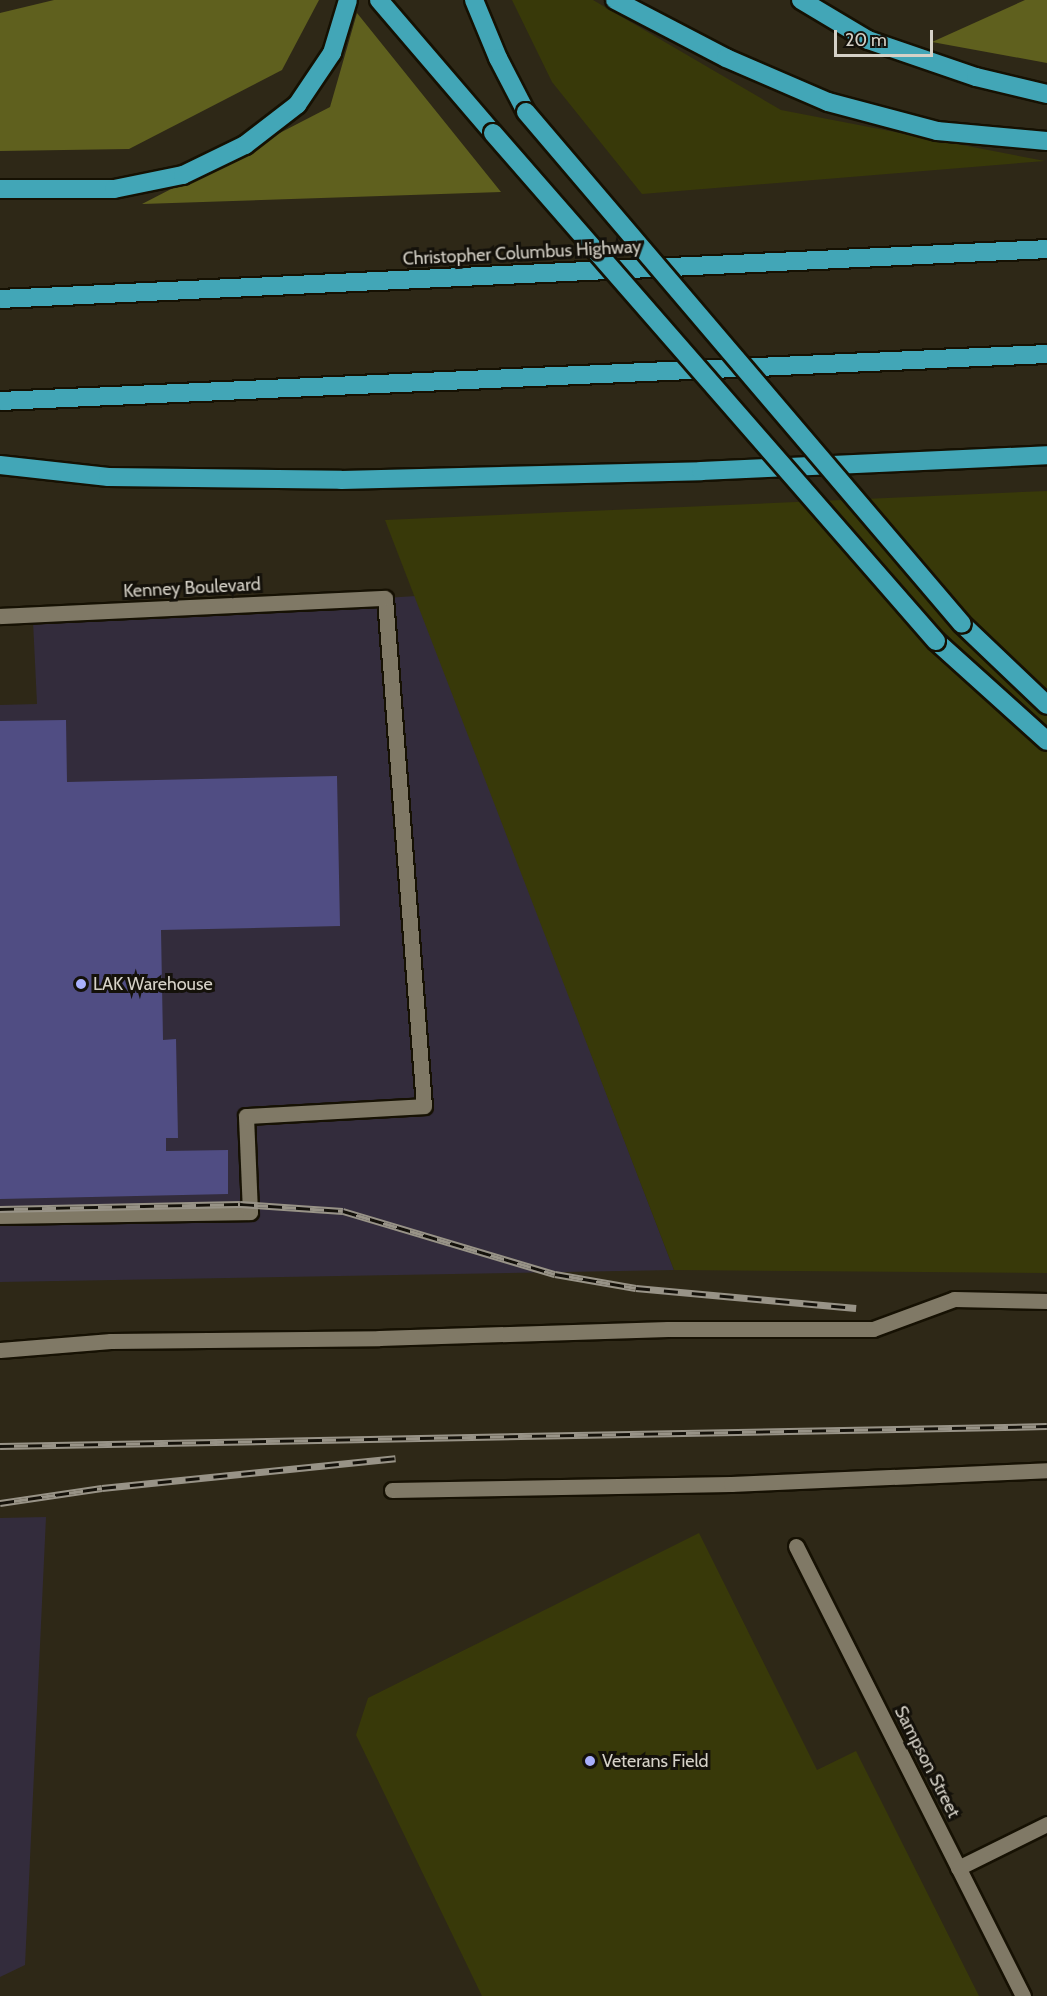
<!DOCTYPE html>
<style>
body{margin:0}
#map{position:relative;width:1047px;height:1996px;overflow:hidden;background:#2e2817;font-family:Cabin,sans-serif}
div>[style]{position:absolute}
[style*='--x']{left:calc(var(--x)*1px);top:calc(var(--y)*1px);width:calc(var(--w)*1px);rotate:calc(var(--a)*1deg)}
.industrial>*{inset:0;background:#332c3c}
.green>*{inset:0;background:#383909}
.forest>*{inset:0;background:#5f601e}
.building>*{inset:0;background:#504d83}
.roads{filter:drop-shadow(2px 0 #161103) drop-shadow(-2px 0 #161103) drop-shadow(0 2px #161103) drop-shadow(0 -2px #161103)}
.lane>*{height:15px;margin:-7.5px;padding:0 7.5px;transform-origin:7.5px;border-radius:7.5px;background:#807966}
.street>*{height:15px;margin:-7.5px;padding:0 7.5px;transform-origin:7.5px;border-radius:7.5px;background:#807966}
.highway>*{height:18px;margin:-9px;padding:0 9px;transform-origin:9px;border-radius:9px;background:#42a6b7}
.rail>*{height:7px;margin-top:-3.5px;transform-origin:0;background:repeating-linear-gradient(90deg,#14110a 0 14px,#989387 0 28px);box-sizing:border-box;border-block:2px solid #989387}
.bridges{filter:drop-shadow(2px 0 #161103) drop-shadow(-2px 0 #161103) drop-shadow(0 2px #161103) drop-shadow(0 -2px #161103)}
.highway-bridge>*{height:18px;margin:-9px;padding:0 9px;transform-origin:9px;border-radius:9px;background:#42a6b7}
.dots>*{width:16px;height:16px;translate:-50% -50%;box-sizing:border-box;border:3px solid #14110a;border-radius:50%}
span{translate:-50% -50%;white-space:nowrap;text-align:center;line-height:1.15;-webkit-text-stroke:6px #14110a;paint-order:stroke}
.street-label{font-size:18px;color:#d5d1c7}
.poi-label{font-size:18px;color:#d5d1c7}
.left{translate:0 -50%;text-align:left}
.scale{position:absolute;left:834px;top:30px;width:99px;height:27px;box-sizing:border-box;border:3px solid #d5d1c7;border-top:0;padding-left:8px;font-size:18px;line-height:21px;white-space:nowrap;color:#d5d1c7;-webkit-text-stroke:4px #14110a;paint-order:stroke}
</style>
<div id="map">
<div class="industrial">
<div style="clip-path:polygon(416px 596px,674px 1270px,0 1282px,0 705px,37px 704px,33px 621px)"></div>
<div style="clip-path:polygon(46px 1517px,25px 1965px,0 1977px,0 1518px)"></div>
</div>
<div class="green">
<div style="clip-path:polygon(512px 0,593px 0,781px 110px,1045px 161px,642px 194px,552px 82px)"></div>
<div style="clip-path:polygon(1047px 491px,1047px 1273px,674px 1270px,385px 520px)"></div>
<div style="clip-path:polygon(699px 1533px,817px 1770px,856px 1751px,979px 1996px,482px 1996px,356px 1735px,368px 1698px)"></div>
</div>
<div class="forest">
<div style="clip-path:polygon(54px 0,319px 0,282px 70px,129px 149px,0 151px,0 13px)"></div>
<div style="clip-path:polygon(1025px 0,1047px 0,1047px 63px,932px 42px)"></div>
<div style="clip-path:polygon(357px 13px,501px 192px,142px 204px,330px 107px)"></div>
</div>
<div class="building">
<div style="clip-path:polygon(66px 720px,67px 782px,337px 776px,340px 926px,161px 930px,163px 1040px,176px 1039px,178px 1138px,166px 1138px,166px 1151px,228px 1150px,228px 1194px,0 1199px,0 721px)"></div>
</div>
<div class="roads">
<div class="lane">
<div style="--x:0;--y:1216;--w:250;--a:-0.9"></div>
<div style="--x:250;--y:1212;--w:96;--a:-92.4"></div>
<div style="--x:246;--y:1116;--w:178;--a:-3.2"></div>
<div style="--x:424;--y:1106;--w:509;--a:-94.39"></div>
<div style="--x:0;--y:1350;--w:111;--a:-4.6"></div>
<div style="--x:111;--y:1341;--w:268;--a:-0.6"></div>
<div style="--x:379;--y:1338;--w:289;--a:-1.8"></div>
<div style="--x:668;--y:1329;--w:205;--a:0"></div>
<div style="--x:873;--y:1329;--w:86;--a:-20.3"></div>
<div style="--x:954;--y:1299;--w:93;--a:1.2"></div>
<div style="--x:392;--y:1490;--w:339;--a:-1"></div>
<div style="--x:731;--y:1484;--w:316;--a:-2.5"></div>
</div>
<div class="street">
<div style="--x:0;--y:616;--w:385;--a:-2.7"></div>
<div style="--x:796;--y:1546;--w:504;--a:63.23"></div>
<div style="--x:958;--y:1868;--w:99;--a:-26.3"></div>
</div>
<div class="highway">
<div style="--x:379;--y:0;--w:175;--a:49.4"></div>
<div style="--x:474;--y:0;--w:63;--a:67.5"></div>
<div style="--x:498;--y:58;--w:61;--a:62.6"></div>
<div style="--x:615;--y:0;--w:125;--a:27.6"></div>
<div style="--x:726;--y:58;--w:111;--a:23.3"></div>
<div style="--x:828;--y:102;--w:113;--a:14.9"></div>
<div style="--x:937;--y:131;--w:110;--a:5.2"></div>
<div style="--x:801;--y:0;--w:78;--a:30.8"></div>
<div style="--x:868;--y:40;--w:114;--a:18.9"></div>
<div style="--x:976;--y:77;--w:73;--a:13.5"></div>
<div style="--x:0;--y:189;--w:114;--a:0"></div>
<div style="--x:114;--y:189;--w:70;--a:-11.5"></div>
<div style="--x:183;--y:175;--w:69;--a:-25.8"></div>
<div style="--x:245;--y:145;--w:66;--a:-37.6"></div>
<div style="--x:297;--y:105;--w:63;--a:-56.1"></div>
<div style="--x:332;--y:53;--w:55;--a:-73.2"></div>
<div style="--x:0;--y:299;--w:1048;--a:-2.73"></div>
<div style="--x:0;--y:401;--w:1048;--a:-2.57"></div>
<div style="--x:0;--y:465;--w:109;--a:6.3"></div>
<div style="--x:108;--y:477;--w:233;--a:0.7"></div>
<div style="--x:341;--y:480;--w:360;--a:-1.4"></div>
<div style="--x:701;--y:471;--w:346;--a:-2.6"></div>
<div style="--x:962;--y:624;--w:117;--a:43.6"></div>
<div style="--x:936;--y:641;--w:149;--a:42"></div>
</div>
</div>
<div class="rail">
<div style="--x:0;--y:1209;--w:240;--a:-1.2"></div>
<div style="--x:240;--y:1204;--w:103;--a:3.9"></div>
<div style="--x:343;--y:1211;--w:221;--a:16.6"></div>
<div style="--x:555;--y:1274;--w:82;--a:9.8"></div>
<div style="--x:636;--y:1288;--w:221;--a:5.2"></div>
<div style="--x:0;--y:1446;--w:1047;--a:-1.09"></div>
<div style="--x:0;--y:1503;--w:103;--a:-8.4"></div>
<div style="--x:102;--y:1488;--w:295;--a:-5.8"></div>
</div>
<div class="bridges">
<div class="highway-bridge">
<div style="--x:526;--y:112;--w:672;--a:49.58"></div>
<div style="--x:493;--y:133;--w:674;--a:48.91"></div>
</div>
</div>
<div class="dots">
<div style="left:81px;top:984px;background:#a9b0fc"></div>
<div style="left:590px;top:1761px;background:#a9b0fc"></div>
</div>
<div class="street-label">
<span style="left:522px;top:253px;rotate:-3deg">Christopher Columbus Highway</span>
<span style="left:192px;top:588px;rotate:-3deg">Kenney Boulevard</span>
<span style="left:927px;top:1762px;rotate:63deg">Sampson Street</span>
</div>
<div class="poi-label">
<span class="left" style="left:93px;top:984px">LAK Warehouse</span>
<span class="left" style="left:602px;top:1761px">Veterans Field</span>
</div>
<div class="scale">20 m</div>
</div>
